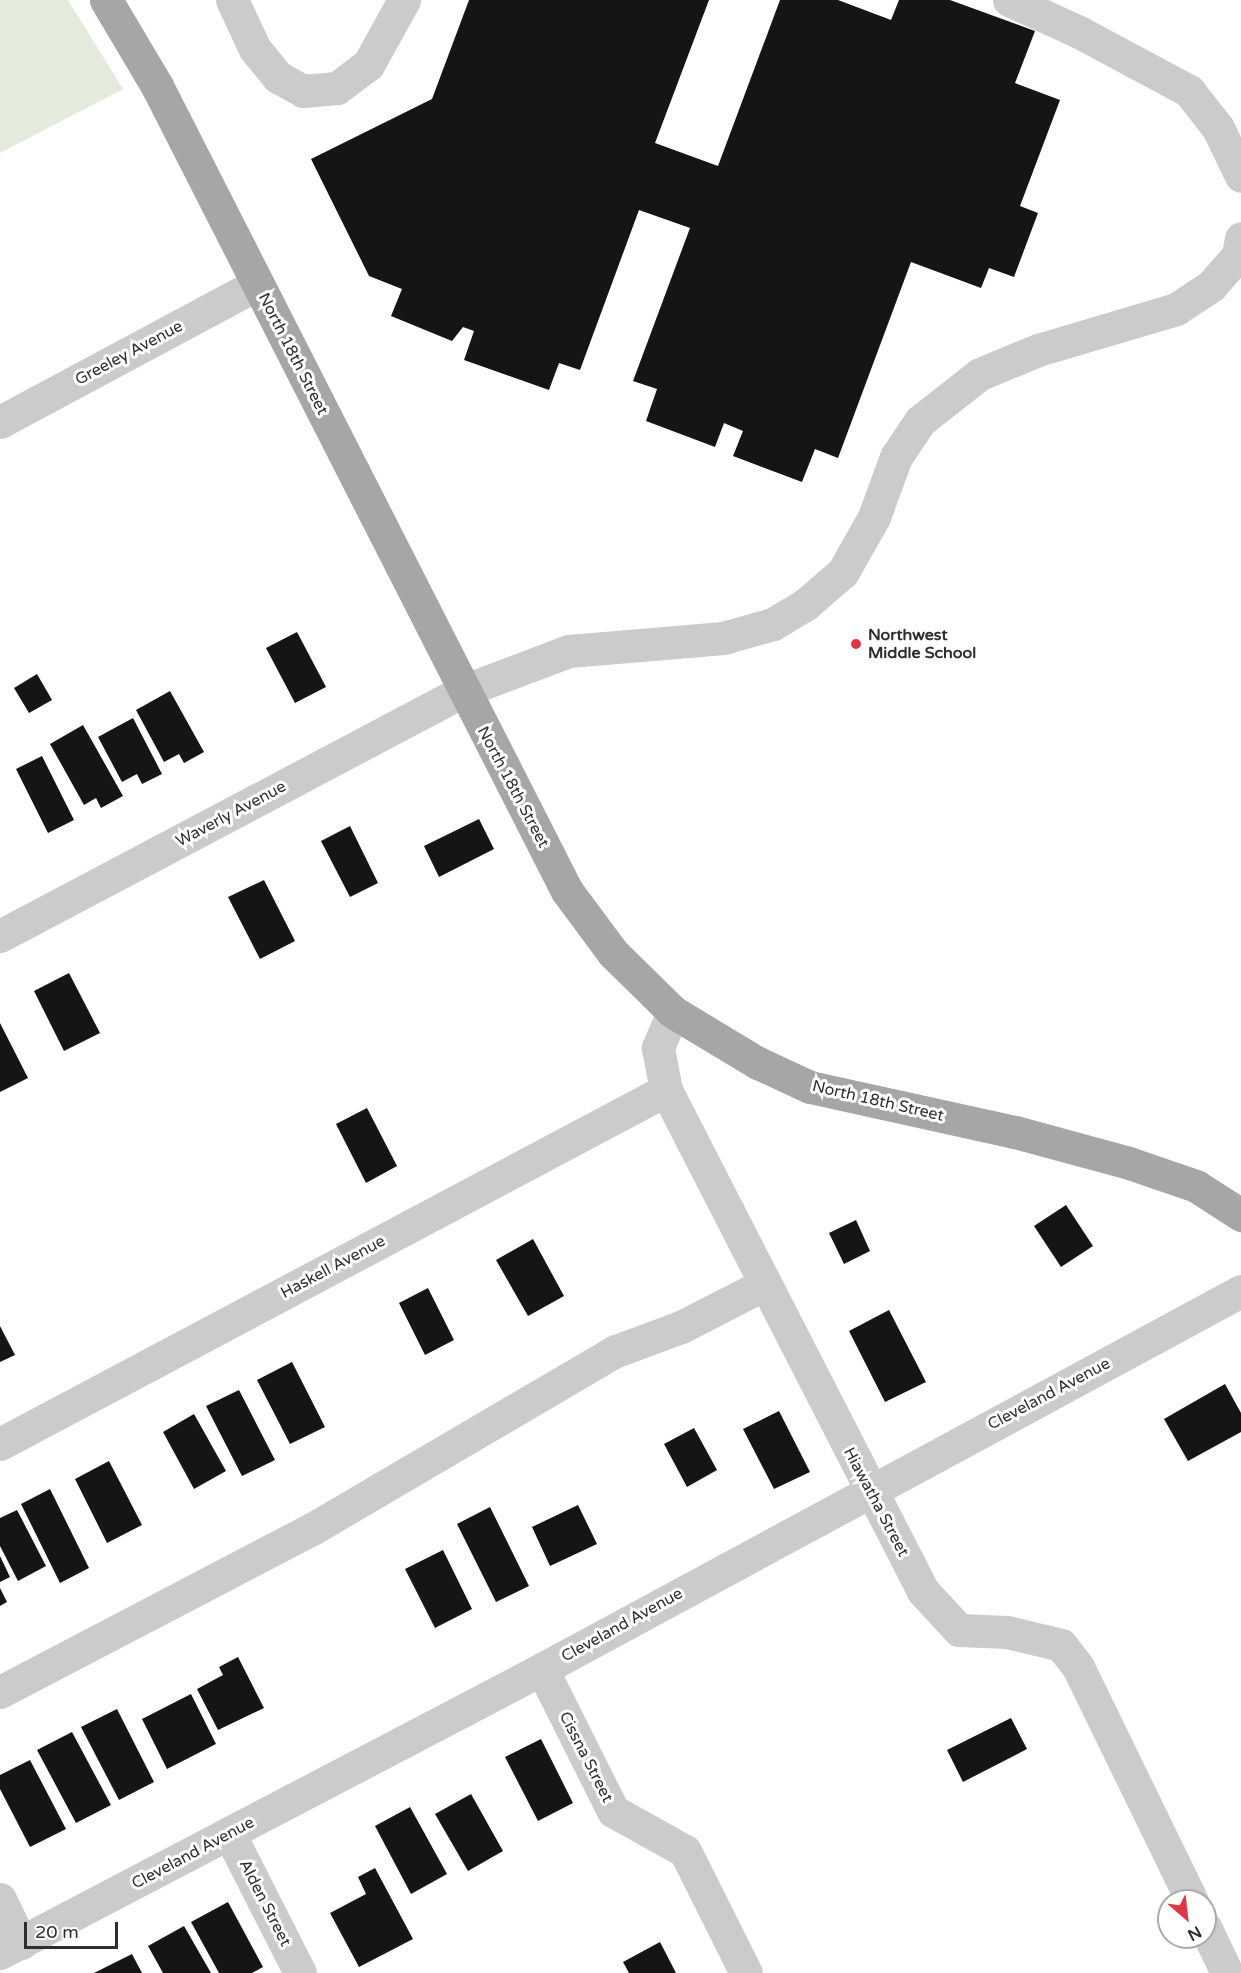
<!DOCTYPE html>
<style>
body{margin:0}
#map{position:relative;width:1241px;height:1973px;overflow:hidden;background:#fff;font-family:"Varela Round",sans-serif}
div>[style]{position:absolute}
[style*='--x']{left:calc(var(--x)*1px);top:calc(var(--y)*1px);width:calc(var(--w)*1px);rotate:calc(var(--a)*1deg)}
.green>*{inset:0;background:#e4ebdc}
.building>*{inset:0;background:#151515}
.minor>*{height:33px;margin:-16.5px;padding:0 16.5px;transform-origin:16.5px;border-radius:16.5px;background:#cbcbcb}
.major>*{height:33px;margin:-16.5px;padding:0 16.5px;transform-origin:16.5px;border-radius:16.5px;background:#a6a6a6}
.dots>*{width:16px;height:16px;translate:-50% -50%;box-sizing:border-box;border:3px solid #fff;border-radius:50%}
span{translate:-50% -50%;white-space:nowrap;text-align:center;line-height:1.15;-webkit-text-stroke:6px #fff;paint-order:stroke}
.street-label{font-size:16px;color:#2e2e2e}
.poi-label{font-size:16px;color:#2e2e2e;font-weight:700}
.left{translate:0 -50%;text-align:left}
.north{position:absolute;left:1157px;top:1889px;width:60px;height:60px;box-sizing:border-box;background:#fff;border:2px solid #ababab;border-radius:50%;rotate:152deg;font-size:16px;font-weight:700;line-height:24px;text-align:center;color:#2e2e2e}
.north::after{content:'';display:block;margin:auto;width:21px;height:27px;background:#df3746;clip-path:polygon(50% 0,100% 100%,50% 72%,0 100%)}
.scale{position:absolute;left:24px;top:1922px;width:94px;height:27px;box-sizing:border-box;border:3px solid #2e2e2e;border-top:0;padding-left:8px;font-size:18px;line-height:21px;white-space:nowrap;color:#2e2e2e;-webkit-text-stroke:4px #fff;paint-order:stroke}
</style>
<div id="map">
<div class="green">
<div style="clip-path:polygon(0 0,68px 0,123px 89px,0 153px)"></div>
</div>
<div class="building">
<div style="clip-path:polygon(469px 0,709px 0,655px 143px,718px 166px,780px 0,838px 0,891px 20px,899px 0,950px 0,1035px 31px,1015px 83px,1060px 100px,1020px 206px,1038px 213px,1014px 277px,989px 268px,981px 288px,911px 262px,838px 458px,815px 449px,802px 482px,733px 456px,743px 431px,724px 423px,715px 447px,646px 421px,657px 389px,633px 381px,690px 228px,639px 210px,580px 370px,559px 363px,549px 390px,464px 360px,474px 331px,463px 327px,452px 341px,391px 316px,402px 289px,369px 276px,311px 159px,432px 99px)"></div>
<div style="clip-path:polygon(297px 632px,326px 687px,295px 703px,266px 648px)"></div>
<div style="clip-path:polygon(37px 674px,52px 700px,29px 713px,14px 688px)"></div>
<div style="clip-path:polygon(170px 691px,204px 752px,184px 763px,179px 754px,164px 762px,136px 710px)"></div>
<div style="clip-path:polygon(133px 718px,162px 774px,142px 784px,137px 774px,122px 782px,98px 737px)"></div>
<div style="clip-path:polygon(83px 725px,123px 796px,101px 808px,96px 798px,84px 805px,50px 744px)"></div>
<div style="clip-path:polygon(42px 756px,74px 820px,48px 833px,16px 769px)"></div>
<div style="clip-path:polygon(479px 819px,494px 849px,439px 877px,424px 846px)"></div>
<div style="clip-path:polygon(350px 826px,378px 883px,350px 897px,321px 841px)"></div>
<div style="clip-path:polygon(264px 880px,295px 941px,260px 959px,228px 897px)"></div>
<div style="clip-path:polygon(69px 973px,100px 1033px,64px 1051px,34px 991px)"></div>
<div style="clip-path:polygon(0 1023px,28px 1078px,0 1092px)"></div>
<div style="clip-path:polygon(367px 1108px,397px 1166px,366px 1183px,336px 1124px)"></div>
<div style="clip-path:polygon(1066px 1205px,1093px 1246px,1061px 1267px,1034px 1226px)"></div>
<div style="clip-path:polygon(856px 1220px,870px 1251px,844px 1264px,829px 1233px)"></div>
<div style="clip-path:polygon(533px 1239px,564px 1296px,528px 1316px,496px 1260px)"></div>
<div style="clip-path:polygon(428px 1288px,454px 1340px,425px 1355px,399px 1303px)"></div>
<div style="clip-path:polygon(889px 1310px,926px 1382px,885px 1402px,849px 1331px)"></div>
<div style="clip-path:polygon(0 1326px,15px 1355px,0 1362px)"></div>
<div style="clip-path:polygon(292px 1362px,325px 1427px,290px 1444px,257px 1380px)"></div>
<div style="clip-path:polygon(1225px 1384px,1241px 1413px,1241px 1432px,1188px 1461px,1164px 1419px)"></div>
<div style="clip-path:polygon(239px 1390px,275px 1460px,242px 1476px,206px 1406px)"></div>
<div style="clip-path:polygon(779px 1411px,810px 1472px,774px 1489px,743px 1429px)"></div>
<div style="clip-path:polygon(194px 1414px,226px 1471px,194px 1489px,163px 1432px)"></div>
<div style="clip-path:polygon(694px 1428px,717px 1470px,687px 1487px,664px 1444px)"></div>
<div style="clip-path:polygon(109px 1461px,142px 1525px,107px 1543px,75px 1479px)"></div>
<div style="clip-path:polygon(50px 1489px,89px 1568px,60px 1583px,21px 1504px)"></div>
<div style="clip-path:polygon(578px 1505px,597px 1544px,550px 1566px,532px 1527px)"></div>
<div style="clip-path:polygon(490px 1507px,529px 1586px,496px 1602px,457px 1524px)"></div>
<div style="clip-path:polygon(17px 1510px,46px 1566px,18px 1581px,0 1546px,0 1518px)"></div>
<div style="clip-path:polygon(443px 1550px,472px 1609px,435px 1628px,405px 1569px)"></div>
<div style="clip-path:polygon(0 1556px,10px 1577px,0 1582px)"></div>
<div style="clip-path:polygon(0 1588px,7px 1602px,0 1606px)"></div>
<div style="clip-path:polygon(238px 1657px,264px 1708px,218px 1730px,197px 1689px,223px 1675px,219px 1667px)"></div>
<div style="clip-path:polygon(191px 1694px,216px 1744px,167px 1769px,142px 1719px)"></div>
<div style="clip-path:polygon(117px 1709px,154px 1782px,119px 1800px,81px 1727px)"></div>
<div style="clip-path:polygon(1011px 1718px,1027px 1749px,963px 1782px,947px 1750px)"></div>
<div style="clip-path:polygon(72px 1732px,111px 1805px,76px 1823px,37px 1750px)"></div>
<div style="clip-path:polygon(541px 1739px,573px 1803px,538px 1821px,505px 1757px)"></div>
<div style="clip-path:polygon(30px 1760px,66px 1829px,30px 1847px,0 1789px,0 1775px)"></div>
<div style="clip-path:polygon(471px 1794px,503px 1851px,468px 1871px,435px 1814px)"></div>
<div style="clip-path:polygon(410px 1807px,447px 1874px,411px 1894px,375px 1826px)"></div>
<div style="clip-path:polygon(375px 1868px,413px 1939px,359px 1967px,330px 1913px,366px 1894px,358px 1877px)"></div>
<div style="clip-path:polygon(228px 1902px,263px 1967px,252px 1973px,219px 1973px,191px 1922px)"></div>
<div style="clip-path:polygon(184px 1926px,211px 1973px,163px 1973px,148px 1946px)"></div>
<div style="clip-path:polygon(660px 1942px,676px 1973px,629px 1973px,623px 1962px)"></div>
<div style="clip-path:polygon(132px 1954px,142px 1973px,94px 1973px)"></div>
</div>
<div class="minor">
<div style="--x:232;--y:0;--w:54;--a:64.9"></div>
<div style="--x:255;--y:49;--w:36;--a:51"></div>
<div style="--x:278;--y:77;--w:29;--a:29"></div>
<div style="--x:303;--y:91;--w:34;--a:-5"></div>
<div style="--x:337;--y:88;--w:39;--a:-37"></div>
<div style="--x:368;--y:65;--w:74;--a:-61"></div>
<div style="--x:1009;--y:0;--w:77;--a:24.6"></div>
<div style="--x:1079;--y:32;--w:125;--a:28.2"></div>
<div style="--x:1189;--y:91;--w:47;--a:51.9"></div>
<div style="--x:1218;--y:128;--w:53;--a:64.4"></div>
<div style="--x:0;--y:422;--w:292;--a:-28.2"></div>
<div style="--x:0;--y:936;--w:524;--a:-27.89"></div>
<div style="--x:463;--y:691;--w:113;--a:-20.7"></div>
<div style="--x:569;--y:651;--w:155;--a:-4.8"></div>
<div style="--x:723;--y:638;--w:52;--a:-15.6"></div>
<div style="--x:773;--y:624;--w:39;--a:-31"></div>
<div style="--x:806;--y:604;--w:49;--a:-40.9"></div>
<div style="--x:843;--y:572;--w:63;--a:-60.6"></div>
<div style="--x:874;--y:517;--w:64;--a:-69.9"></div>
<div style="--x:896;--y:457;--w:43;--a:-56.3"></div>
<div style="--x:920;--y:421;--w:76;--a:-38.1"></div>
<div style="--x:980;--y:374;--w:63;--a:-22.5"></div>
<div style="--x:1038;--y:350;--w:144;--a:-16.5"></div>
<div style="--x:1176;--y:309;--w:42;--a:-33.3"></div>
<div style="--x:1211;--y:286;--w:41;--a:-48.9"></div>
<div style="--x:1238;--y:255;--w:17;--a:-80"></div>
<div style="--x:673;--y:1012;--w:39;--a:113"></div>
<div style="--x:658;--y:1048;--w:43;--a:79.2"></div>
<div style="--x:666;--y:1090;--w:563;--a:62.84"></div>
<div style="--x:923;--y:1591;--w:53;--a:47.3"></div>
<div style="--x:959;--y:1630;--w:48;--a:2.4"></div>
<div style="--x:1007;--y:1632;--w:56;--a:13.5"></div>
<div style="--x:1061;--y:1645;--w:28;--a:52"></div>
<div style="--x:1078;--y:1667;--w:260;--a:64"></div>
<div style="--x:0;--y:1444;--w:754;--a:-27.99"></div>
<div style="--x:542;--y:1669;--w:159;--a:63.4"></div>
<div style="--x:613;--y:1811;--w:82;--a:29.1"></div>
<div style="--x:685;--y:1851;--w:136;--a:63.4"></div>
<div style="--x:0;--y:1692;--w:352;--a:-27.6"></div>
<div style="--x:312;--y:1529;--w:352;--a:-30.4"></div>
<div style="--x:616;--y:1351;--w:69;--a:-20.3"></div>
<div style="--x:681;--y:1327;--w:94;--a:-27.1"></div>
<div style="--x:229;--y:1833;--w:157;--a:63.1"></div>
<div style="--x:0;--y:1899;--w:49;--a:64.5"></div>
<div style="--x:1205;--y:1927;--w:51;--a:64.4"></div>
<div style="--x:0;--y:1953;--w:612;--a:-27.65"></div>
<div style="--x:542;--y:1669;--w:795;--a:-28.4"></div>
</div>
<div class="major">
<div style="--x:106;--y:0;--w:100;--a:59.3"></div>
<div style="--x:157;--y:86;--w:903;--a:63.01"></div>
<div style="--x:567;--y:891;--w:77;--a:53.4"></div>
<div style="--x:613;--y:953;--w:84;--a:44.5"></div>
<div style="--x:673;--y:1012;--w:99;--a:31"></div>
<div style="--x:758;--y:1063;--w:57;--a:24.8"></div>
<div style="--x:810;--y:1087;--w:210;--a:12.4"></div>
<div style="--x:1015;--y:1132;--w:118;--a:15.2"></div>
<div style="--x:1129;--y:1163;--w:71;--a:18.9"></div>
<div style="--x:1196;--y:1186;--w:54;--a:32.8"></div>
</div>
<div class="dots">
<div style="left:856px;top:644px;background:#df3746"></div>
</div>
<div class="street-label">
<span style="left:129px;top:353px;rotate:-28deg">Greeley Avenue</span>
<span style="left:293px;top:354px;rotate:63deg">North 18th Street</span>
<span style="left:513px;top:787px;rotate:62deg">North 18th Street</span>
<span style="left:231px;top:814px;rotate:-28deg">Waverly Avenue</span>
<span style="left:878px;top:1101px;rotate:13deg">North 18th Street</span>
<span style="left:333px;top:1267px;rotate:-28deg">Haskell Avenue</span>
<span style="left:1049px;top:1394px;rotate:-28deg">Cleveland Avenue</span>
<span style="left:876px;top:1502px;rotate:62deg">Hiawatha Street</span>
<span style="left:622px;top:1625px;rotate:-29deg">Cleveland Avenue</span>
<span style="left:586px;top:1757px;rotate:63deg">Cissna Street</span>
<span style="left:193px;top:1853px;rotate:-28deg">Cleveland Avenue</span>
<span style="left:265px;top:1903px;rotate:63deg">Alden Street</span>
</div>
<div class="poi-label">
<span class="left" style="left:868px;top:644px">Northwest<br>Middle School</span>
</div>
<div class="north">N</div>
<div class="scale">20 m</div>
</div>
